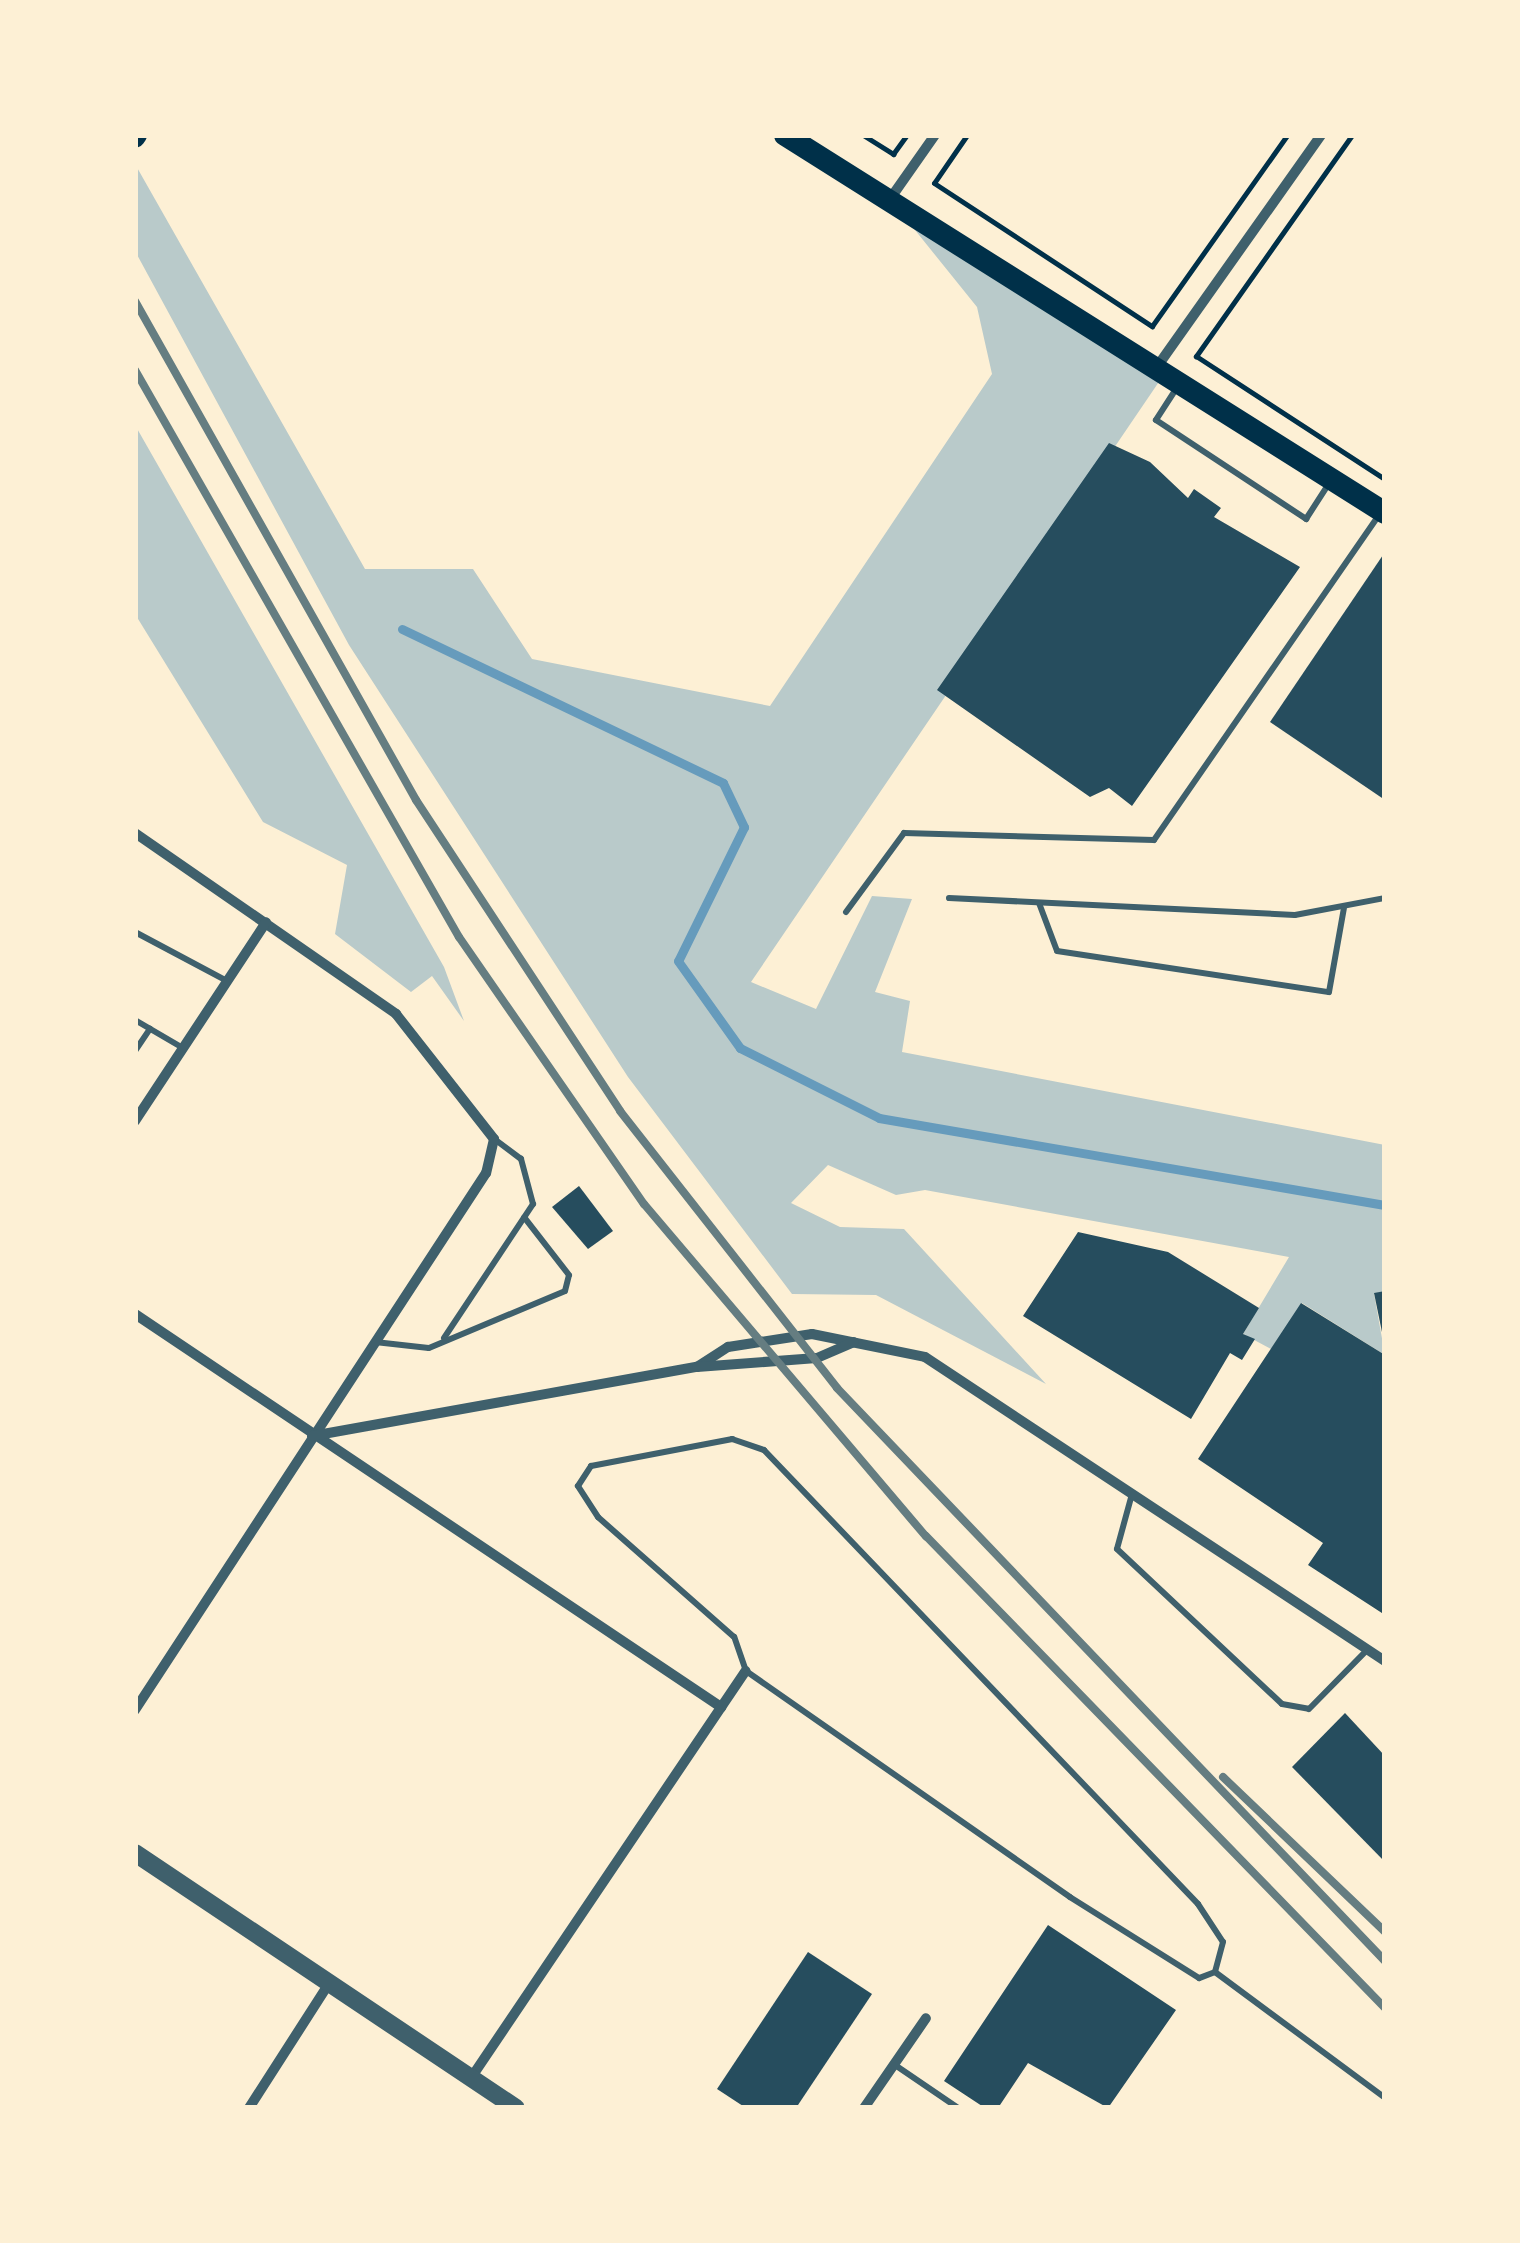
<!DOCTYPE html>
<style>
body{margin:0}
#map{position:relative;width:1520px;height:2243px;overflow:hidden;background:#fdf0d5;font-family:Inter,sans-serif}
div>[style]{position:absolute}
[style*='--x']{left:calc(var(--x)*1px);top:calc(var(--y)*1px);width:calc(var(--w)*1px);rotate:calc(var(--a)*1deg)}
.green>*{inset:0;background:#b9caca}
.stream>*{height:9px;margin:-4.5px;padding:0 4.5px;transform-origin:4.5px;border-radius:4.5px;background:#669bbc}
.building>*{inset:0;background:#264d5e}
.path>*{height:5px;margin:-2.5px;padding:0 2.5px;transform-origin:2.5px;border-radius:2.5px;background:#003049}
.service>*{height:6px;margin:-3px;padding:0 3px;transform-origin:3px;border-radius:3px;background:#3f606c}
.minor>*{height:10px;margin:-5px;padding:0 5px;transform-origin:5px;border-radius:5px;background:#3f606c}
.tertiary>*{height:18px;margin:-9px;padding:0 9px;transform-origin:9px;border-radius:9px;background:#3f606c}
.secondary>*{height:20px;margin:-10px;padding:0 10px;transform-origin:10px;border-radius:10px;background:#003049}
.primary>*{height:22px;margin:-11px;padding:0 11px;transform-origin:11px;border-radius:11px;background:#003049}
.rail>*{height:8px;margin:-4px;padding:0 4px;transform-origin:4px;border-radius:4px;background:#657d81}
span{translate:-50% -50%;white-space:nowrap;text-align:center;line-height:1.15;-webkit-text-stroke:8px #fdf0d5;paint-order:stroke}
.frame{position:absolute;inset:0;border:138px solid #fdf0d5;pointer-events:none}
</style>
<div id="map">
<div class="green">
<div style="clip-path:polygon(135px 164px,365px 569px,473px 569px,532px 659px,770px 706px,992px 374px,977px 307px,890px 199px,1167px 370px,751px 982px,816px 1009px,872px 896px,912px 899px,875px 992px,910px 1001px,902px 1052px,1385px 1145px,1385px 1291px,1374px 1294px,1385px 1355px,1302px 1303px,1271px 1349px,1243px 1334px,1289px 1257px,925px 1190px,896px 1195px,828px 1165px,791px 1203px,840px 1227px,904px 1229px,1046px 1384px,876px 1295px,792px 1294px,628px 1077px,349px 645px,135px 251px)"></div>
<div style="clip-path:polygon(135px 425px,444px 967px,464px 1021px,432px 976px,411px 992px,335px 934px,347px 865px,263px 822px,135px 614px)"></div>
</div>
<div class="stream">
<div style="--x:402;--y:629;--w:356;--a:25.6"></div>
<div style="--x:723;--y:783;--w:49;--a:64.5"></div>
<div style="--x:744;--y:827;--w:149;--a:116.2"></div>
<div style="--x:678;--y:961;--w:107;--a:54.5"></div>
<div style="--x:740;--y:1048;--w:156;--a:26.7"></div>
<div style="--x:879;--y:1118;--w:513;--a:9.76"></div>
</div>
<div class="building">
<div style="clip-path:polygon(1109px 443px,1150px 462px,1188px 498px,1194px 489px,1221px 508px,1214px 517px,1300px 567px,1132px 806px,1109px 788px,1090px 797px,937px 690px)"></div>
<div style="clip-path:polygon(1385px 552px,1385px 800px,1270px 722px)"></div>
<div style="clip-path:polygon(579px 1186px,613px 1231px,588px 1249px,552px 1207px)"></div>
<div style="clip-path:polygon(1078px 1232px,1168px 1252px,1259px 1308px,1243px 1334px,1255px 1339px,1242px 1360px,1230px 1353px,1191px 1419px,1023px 1316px)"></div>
<div style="clip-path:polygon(1385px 1291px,1385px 1337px,1383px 1337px,1374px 1293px)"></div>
<div style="clip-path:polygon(1301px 1303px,1385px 1355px,1385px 1615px,1308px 1565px,1323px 1543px,1198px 1459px)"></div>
<div style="clip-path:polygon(1345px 1713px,1385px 1756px,1385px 1862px,1292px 1767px)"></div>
<div style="clip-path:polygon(1048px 1925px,1176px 2010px,1108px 2108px,1028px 2063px,998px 2108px,985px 2108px,944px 2081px)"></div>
<div style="clip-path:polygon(808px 1952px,872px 1994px,796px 2108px,746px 2108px,717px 2089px)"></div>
</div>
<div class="path">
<div style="--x:863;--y:135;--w:36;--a:32"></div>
<div style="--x:893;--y:154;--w:24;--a:-54"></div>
<div style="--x:967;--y:135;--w:58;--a:124.5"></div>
<div style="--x:934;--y:183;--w:261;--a:33.3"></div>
<div style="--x:1152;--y:326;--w:234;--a:-54.7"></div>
<div style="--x:1352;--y:135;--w:271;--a:125.2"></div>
<div style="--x:1196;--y:356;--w:225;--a:33.1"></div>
</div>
<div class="service">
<div style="--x:1176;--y:389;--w:37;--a:123"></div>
<div style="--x:1156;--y:420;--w:180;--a:33.4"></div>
<div style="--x:1306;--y:519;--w:40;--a:-57.1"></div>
<div style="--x:949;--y:898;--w:346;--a:2.8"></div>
<div style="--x:1295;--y:915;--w:92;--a:-10.7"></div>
<div style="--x:1039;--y:903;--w:51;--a:69.4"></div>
<div style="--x:1057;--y:951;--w:275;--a:8.6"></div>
<div style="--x:1329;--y:992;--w:85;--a:-79.9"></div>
<div style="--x:846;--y:912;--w:98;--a:-53.7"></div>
<div style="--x:904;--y:833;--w:250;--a:1.6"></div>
<div style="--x:1154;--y:840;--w:394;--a:-55.3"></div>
<div style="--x:135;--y:932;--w:104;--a:28"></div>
<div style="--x:135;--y:1020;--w:56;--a:30.3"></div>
<div style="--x:135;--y:1051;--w:27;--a:-56"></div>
<div style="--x:444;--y:1338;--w:161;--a:-56.4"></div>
<div style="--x:533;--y:1204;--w:47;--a:-104.9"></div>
<div style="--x:521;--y:1159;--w:34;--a:-143"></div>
<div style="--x:375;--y:1342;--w:54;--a:6.3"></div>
<div style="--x:429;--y:1348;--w:147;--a:-22.7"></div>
<div style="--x:565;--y:1291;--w:16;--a:-76"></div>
<div style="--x:569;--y:1275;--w:73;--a:-127.8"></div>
<div style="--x:732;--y:1439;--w:34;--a:19"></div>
<div style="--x:764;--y:1450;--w:628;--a:46.29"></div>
<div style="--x:1198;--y:1904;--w:45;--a:56.7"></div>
<div style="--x:1223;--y:1942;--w:31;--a:105"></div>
<div style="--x:1215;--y:1972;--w:17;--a:159"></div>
<div style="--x:1199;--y:1978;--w:152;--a:-147.9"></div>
<div style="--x:1070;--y:1897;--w:395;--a:-145.1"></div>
<div style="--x:746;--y:1671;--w:36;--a:-109"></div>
<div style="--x:734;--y:1637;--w:181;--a:-138.6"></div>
<div style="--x:598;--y:1517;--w:37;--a:-123"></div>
<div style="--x:578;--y:1486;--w:24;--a:-57"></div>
<div style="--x:591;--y:1466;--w:144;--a:-10.8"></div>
<div style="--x:1132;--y:1494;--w:57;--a:105.3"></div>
<div style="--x:1117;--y:1549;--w:226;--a:43.2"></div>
<div style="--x:1282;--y:1704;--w:27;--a:10"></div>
<div style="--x:1309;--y:1709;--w:84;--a:-45.5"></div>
<div style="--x:1215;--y:1972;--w:212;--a:36.5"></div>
<div style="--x:895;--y:2065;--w:76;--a:34.3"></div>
</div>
<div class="minor">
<div style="--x:890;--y:199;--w:78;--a:-54.9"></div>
<div style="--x:1159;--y:364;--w:281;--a:-54.7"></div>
<div style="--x:135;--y:833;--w:318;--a:34.7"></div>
<div style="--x:396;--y:1014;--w:159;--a:51.9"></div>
<div style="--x:494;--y:1139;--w:35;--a:103"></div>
<div style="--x:486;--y:1173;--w:642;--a:123.17"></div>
<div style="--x:135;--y:1121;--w:238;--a:-56.6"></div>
<div style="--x:135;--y:1314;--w:706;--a:33.85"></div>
<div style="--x:697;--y:1367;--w:37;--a:-33"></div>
<div style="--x:728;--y:1347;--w:85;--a:-8.8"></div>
<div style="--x:812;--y:1334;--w:115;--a:11.5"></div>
<div style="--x:925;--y:1357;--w:551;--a:33.46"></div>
<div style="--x:312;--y:1436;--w:391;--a:-10.2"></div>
<div style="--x:697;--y:1367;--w:120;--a:-4.3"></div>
<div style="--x:817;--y:1358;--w:40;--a:-23.4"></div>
<div style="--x:471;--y:2078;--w:491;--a:-56"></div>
<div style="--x:249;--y:2108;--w:146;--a:-57.3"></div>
<div style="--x:864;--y:2108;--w:109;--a:-55.4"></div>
</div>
<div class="tertiary">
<div style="--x:135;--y:1853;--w:458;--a:33.8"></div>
</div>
<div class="secondary">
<div style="--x:135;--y:138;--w:4;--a:-56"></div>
</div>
<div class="primary">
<div style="--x:785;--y:135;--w:709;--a:32.21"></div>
</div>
<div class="rail">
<div style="--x:135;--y:301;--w:573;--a:60.61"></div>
<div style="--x:416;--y:800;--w:372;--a:56.7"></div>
<div style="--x:620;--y:1111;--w:352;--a:51.9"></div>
<div style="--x:837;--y:1388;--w:793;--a:46.28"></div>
<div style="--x:135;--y:370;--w:653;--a:60.26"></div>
<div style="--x:459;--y:937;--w:325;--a:55.3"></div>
<div style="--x:644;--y:1204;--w:436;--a:49.7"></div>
<div style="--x:926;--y:1536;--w:658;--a:45.8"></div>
<div style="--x:1223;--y:1777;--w:224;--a:43.7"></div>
</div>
<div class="frame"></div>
</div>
